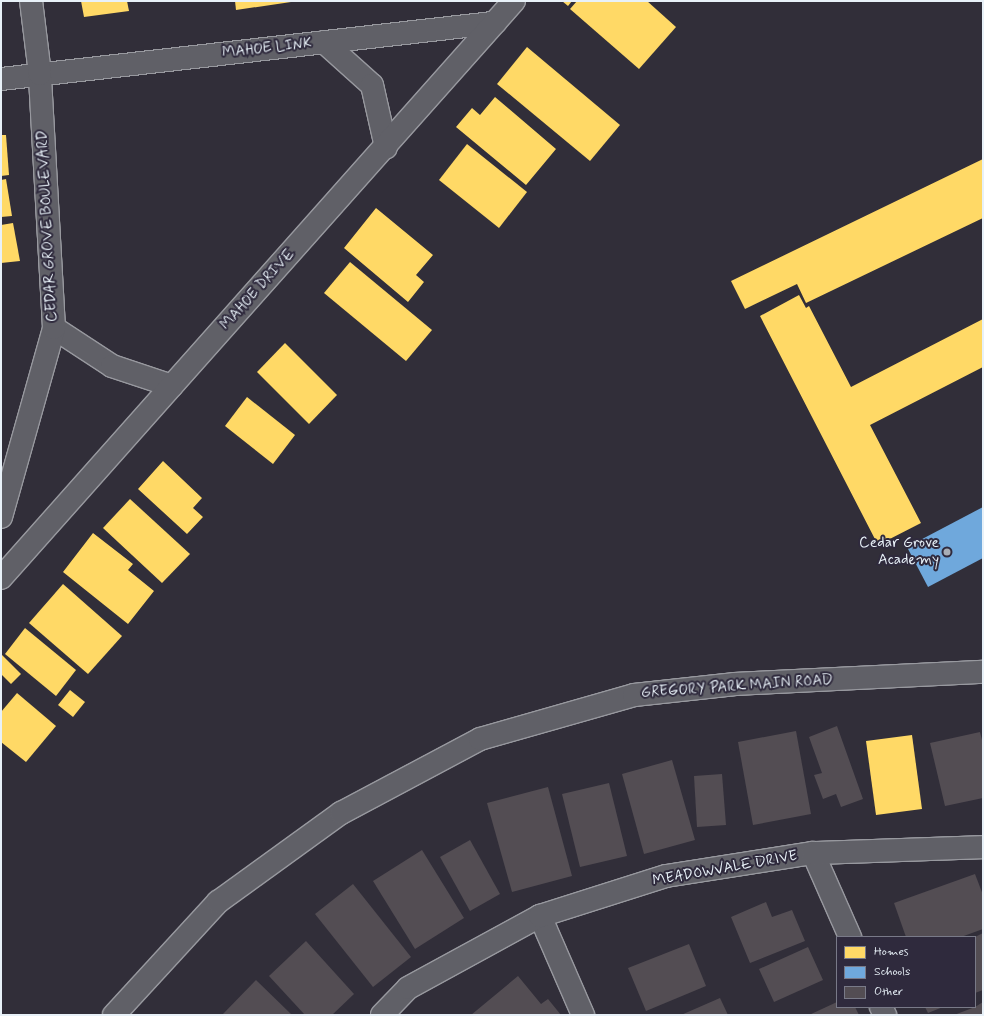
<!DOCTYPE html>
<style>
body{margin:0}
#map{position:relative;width:984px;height:1016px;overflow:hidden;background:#312e39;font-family:Mynerve,sans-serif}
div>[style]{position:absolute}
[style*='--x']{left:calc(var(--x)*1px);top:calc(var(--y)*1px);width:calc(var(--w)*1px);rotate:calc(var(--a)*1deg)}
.homes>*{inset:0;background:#ffd966}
.schools>*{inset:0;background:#6fa8dc}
.building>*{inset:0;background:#534d53}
.roads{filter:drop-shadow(1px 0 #98999f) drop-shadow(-1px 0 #98999f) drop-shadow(0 1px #98999f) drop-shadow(0 -1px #98999f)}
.minor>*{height:22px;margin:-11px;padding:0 11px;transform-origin:11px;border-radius:11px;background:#606067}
.dots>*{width:11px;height:11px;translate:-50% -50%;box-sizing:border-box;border:2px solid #2f2a3d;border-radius:50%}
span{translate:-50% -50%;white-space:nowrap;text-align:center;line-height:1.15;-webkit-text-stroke:4px #2f2a3d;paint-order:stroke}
.street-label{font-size:15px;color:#e8f1f8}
.poi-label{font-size:15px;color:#e8f1f8}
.right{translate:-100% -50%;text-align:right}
.frame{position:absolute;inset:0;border:2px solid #e8f1f8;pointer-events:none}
.legend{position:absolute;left:836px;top:936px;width:140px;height:72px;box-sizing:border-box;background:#2f2a3d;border:1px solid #797a88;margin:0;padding:5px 7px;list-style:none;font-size:12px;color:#e8f1f8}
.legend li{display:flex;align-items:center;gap:8px;height:20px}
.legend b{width:20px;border:1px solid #797a88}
</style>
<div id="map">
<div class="homes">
<div style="clip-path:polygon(81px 1px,127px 1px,129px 11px,84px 17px)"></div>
<div style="clip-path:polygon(235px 1px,291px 1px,291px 2px,236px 10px)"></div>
<div style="clip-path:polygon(562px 1px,572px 1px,568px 6px)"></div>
<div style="clip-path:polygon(577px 1px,647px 1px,676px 27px,639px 69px,570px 9px)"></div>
<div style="clip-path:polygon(527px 47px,620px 125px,590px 161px,497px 84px)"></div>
<div style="clip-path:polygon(495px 97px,556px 149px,526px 185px,456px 127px,472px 108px,480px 115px)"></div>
<div style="clip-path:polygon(1px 135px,6px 135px,9px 175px,1px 176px)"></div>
<div style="clip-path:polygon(467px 144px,527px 192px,499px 228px,439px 180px)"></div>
<div style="clip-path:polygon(983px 159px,983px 218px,806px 303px,797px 284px,745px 309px,731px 281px)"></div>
<div style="clip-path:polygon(6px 179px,12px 216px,1px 217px,1px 180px)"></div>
<div style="clip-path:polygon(376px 208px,433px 255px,416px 275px,424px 282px,408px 302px,344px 248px)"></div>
<div style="clip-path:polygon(13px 223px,20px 261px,1px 263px,1px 225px)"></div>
<div style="clip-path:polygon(350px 262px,432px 330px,406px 361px,324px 293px)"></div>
<div style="clip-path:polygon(799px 295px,806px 308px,809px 306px,851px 387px,983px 319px,983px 367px,870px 425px,921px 523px,878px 545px,760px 316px)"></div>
<div style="clip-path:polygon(285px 343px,337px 395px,309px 424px,257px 372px)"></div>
<div style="clip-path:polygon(247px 397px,295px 435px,273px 464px,225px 426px)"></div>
<div style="clip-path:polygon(163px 461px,202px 498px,193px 508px,203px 517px,187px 534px,138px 489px)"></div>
<div style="clip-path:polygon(130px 499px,190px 554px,162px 583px,103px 528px)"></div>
<div style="clip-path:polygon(93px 533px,133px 564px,128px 570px,154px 591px,128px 624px,63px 572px)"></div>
<div style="clip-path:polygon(63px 584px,122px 636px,88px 674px,29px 623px)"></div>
<div style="clip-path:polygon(25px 628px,76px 670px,56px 696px,5px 654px)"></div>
<div style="clip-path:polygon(2px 655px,21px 674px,11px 684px,1px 674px)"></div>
<div style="clip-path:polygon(70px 690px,85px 702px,73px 717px,58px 705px)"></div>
<div style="clip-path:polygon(17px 693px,56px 726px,26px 762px,1px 742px,1px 712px)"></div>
<div style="clip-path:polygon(912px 735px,922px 809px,876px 815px,866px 741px)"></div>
</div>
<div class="schools">
<div style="clip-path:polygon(983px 507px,983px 558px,928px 587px,907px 547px)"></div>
</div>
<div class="building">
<div style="clip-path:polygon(837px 726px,863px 799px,841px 807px,836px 794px,823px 799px,814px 775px,822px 773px,809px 737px)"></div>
<div style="clip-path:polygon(796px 731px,811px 814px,753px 825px,738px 742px)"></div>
<div style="clip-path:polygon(980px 732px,983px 744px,983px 798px,945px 806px,930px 743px)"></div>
<div style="clip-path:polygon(672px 760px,695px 840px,644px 854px,622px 774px)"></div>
<div style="clip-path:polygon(722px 774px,726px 825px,697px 827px,694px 776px)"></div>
<div style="clip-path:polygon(609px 783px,627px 856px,580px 867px,562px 794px)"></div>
<div style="clip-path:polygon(548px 787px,572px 876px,512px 892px,487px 803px)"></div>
<div style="clip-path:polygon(470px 840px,500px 894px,470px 911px,440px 857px)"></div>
<div style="clip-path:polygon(422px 850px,464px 918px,415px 949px,373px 881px)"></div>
<div style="clip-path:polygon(975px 874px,983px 895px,983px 929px,961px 937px,906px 937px,894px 903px)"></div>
<div style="clip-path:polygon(353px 884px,411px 957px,373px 987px,315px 914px)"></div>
<div style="clip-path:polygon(766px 902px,772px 917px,792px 910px,805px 941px,750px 963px,731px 917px)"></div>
<div style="clip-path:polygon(983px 933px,983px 990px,975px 993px,975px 937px)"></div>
<div style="clip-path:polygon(306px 941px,354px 994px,332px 1015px,305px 1015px,269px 976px)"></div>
<div style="clip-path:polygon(689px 944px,706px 986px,646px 1011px,628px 968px)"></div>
<div style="clip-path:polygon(808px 947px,823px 980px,774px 1002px,759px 969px)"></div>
<div style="clip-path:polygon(518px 976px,541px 1004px,548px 999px,561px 1015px,471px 1015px)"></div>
<div style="clip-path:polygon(256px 980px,292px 1015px,222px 1015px)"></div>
<div style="clip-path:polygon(720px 998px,728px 1015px,681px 1015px)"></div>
<div style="clip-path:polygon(837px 1002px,837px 1007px,855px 1007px,859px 1015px,809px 1015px)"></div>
<div style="clip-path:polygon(983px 1002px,983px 1015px,954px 1015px,975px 1007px)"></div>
<div style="clip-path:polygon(925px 1007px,943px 1007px,928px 1013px)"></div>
</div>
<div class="roads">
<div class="minor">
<div style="--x:324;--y:42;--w:64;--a:41.9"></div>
<div style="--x:372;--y:85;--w:64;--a:77.3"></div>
<div style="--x:1;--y:79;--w:497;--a:-6.5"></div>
<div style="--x:54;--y:328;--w:69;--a:33.2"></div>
<div style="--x:112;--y:366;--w:63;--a:18.4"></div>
<div style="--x:1;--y:517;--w:196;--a:-74.3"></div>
<div style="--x:54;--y:328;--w:254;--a:-93.2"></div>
<div style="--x:40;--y:74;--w:74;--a:-97"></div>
<div style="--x:1;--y:578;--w:772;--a:-48.36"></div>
<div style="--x:813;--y:853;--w:92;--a:66.2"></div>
<div style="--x:540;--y:916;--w:108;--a:66.5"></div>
<div style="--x:881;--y:1007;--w:9;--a:63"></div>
<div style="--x:114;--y:1015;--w:154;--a:-47.4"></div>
<div style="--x:218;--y:902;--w:152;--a:-35.9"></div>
<div style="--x:341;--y:813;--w:157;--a:-28"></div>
<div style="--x:480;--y:739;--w:160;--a:-15.9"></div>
<div style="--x:634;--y:695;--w:102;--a:-6.2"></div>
<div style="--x:735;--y:684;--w:248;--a:-2.8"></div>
<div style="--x:382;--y:1015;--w:37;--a:-46"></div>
<div style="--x:408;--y:988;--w:150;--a:-28.6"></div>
<div style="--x:540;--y:916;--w:132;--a:-17.6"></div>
<div style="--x:666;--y:876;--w:149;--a:-8.9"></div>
<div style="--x:813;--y:853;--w:170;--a:-2"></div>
</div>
</div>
<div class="dots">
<div style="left:947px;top:552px;background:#a8adb5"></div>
</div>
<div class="street-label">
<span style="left:267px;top:49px;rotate:-6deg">MAHOE LINK</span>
<span style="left:48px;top:226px;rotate:-93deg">CEDAR GROVE BOULEVARD</span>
<span style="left:258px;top:290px;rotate:-48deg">MAHOE DRIVE</span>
<span style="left:737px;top:687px;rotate:-4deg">GREGORY PARK MAIN ROAD</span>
<span style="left:725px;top:869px;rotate:-10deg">MEADOWVALE DRIVE</span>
</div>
<div class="poi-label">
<span class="right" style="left:939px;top:552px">Cedar Grove<br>Academy</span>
</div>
<div class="frame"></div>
<ul class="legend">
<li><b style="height:11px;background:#ffd966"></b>Homes</li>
<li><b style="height:11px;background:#6fa8dc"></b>Schools</li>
<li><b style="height:11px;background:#534d53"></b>Other</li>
</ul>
</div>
